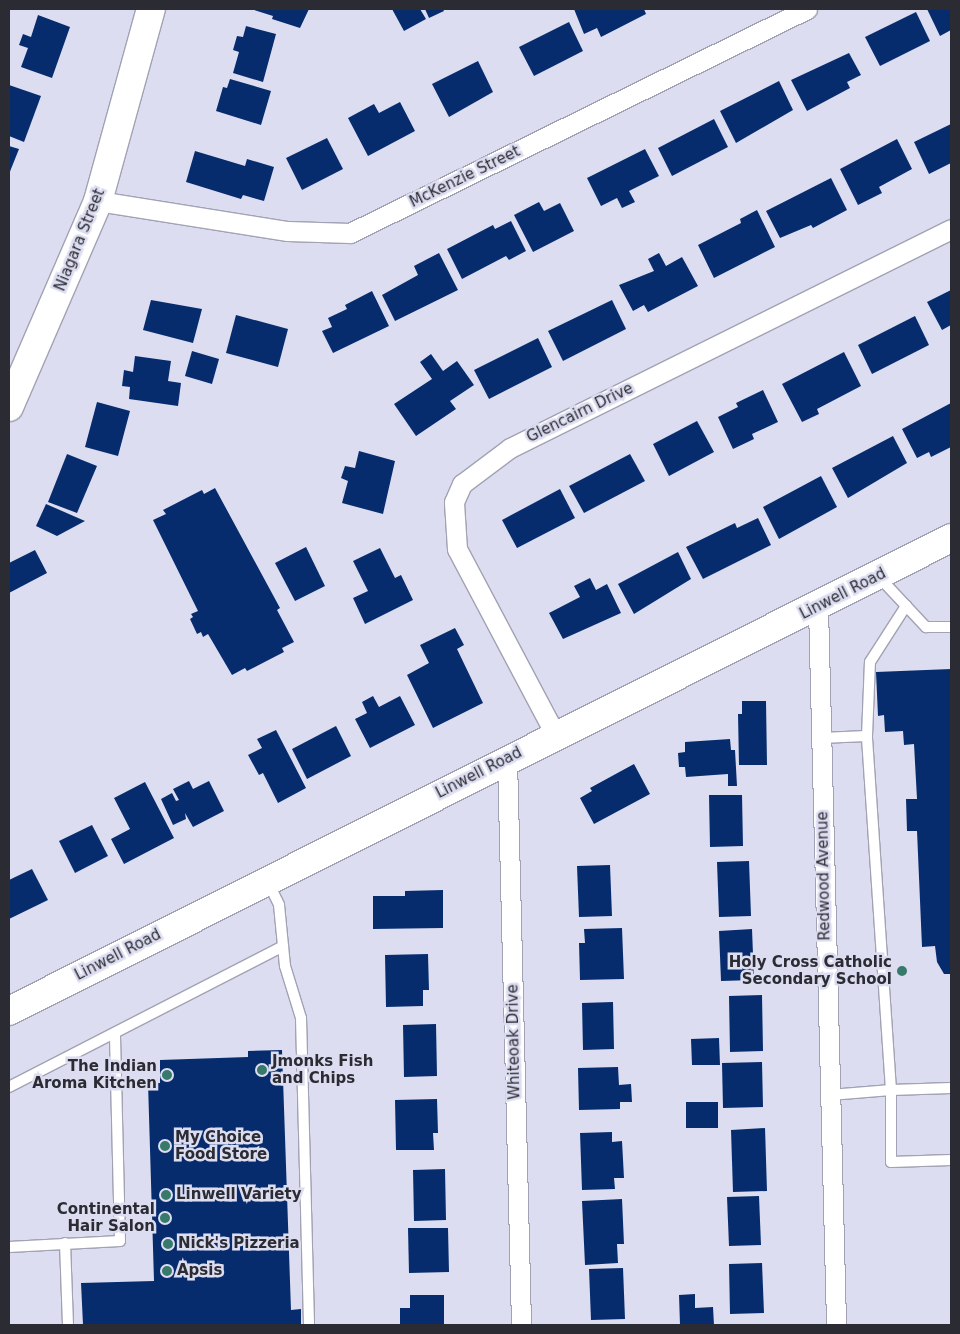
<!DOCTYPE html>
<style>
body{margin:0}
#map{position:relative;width:960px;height:1334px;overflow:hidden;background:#dcddf0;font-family:"DejaVu Sans",sans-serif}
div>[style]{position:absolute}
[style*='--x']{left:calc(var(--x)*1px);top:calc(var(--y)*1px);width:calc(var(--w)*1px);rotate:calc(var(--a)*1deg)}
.building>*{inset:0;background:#072c6e}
.roads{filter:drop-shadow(1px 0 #a1a2b3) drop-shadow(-1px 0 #a1a2b3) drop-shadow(0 1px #a1a2b3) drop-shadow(0 -1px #a1a2b3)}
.lane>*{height:10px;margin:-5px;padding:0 5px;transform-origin:5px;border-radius:5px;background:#fff}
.street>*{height:19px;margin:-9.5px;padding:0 9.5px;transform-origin:9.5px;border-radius:9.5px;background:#fff}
.secondary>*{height:28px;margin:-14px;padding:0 14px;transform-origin:14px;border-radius:14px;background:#fff}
.dots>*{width:14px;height:14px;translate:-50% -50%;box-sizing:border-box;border:2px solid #dcddf0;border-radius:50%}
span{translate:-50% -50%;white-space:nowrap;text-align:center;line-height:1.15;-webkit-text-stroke:5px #dcddf0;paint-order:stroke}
.street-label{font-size:15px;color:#2b2c33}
.poi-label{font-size:15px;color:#2b2c33;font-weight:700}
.right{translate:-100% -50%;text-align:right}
.left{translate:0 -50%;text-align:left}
.frame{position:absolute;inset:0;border:10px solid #2b2c33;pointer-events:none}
</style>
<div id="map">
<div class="building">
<div style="clip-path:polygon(251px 9px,309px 9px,300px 28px,272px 19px,273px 16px)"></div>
<div style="clip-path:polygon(392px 9px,420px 9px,426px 19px,404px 31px)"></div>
<div style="clip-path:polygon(425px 9px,443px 9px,444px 11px,429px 18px)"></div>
<div style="clip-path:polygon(574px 9px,644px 9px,646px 14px,601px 37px,597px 28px,584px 34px)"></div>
<div style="clip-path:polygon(927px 9px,951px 9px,951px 30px,940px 36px)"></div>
<div style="clip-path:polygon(916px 12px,930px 41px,880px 66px,865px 37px)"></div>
<div style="clip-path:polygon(38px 15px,70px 27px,52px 78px,21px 67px,28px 48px,19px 45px,23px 34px,31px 37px)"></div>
<div style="clip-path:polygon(569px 22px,583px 51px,534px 76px,519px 47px)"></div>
<div style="clip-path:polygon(246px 26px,276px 34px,263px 82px,233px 73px,239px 52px,233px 50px,237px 36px,243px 37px)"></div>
<div style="clip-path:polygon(849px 53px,861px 75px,847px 82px,850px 88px,807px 111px,791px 80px)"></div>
<div style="clip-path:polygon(478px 61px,493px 92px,449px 117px,432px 84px)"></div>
<div style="clip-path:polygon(230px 79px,271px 91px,261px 125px,216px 111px,223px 87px,227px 88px)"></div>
<div style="clip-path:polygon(779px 81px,793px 110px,736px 143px,720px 111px)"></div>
<div style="clip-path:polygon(9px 85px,41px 96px,24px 142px,9px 136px)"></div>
<div style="clip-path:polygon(400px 102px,415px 131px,368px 156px,348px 118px,374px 104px,379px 113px)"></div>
<div style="clip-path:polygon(714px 119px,728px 147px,672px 176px,658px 148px)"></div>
<div style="clip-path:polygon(951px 124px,951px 163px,929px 174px,914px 142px)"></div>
<div style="clip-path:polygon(327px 138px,343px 169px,302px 190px,286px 158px)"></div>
<div style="clip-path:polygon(897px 139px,912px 169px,879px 187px,882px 193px,858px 205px,840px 169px)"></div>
<div style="clip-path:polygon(9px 146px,19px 149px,9px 174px)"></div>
<div style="clip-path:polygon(645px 149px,659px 176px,629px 191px,635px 202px,622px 208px,617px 198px,601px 206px,587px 178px)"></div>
<div style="clip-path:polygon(195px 151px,245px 166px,247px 159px,274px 167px,264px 201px,243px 195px,241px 199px,186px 182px)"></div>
<div style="clip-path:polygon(831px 178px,847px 210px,813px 228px,811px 225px,780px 238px,766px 211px)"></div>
<div style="clip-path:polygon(539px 202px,544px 211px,560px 203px,574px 231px,533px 252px,514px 215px)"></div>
<div style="clip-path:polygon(757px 210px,775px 247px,714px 278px,698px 245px,741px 223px,740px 219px)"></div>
<div style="clip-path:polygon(511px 221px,526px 251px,509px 260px,506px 256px,462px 279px,447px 249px,493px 225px,495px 229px)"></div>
<div style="clip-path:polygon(439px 253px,458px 290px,395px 321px,382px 295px,418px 275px,414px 266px)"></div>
<div style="clip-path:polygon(659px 253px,666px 266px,682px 257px,698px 286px,648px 312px,644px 305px,633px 311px,619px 285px,654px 271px,648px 259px)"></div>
<div style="clip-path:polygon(951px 290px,951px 325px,942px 330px,927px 302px)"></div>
<div style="clip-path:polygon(372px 291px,389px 326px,333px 353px,322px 331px,332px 327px,328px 318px,347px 309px,345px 305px)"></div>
<div style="clip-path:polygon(151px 300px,202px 309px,193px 343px,143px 330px)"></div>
<div style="clip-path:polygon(612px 300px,626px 329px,563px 361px,548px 331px)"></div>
<div style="clip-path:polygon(236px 315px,288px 329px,278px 367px,226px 353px)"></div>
<div style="clip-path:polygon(915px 316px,929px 345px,872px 374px,858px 345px)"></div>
<div style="clip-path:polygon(538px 338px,552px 367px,489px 399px,474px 370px)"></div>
<div style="clip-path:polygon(192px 351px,219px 359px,212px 384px,185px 376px)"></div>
<div style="clip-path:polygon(844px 352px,861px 386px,817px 409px,819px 414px,802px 422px,782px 384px)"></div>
<div style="clip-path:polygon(431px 354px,443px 371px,457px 361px,474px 385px,450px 401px,456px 409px,416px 436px,394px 404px,432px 379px,420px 362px)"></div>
<div style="clip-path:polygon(135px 356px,171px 361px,168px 381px,181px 383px,178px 406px,129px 399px,130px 387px,122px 386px,124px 370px,133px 372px)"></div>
<div style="clip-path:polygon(763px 390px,778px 422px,752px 434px,754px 439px,733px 449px,718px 417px,738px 407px,736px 403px)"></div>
<div style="clip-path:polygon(97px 402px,130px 411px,118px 456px,85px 447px)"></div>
<div style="clip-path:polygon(951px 403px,951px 447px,931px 457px,929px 452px,917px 458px,902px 429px)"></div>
<div style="clip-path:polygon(697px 421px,714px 452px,669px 476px,653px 444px)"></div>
<div style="clip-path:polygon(893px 436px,907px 463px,848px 498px,832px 468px)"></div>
<div style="clip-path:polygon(359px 451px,395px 461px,383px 514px,342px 503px,348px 481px,341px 478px,345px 466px,355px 468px)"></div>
<div style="clip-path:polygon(67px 454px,97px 466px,77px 513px,48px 502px)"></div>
<div style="clip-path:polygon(630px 454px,645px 481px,584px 513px,569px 486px)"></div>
<div style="clip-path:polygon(821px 476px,837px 507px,779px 539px,763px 507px)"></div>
<div style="clip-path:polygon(215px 488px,280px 608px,277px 610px,294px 642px,282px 648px,284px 652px,247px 671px,245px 668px,232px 675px,208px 634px,203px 637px,201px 632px,197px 634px,190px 619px,193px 617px,191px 614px,198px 611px,153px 520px,166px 514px,163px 510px,202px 490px,204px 494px)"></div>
<div style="clip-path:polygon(560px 489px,575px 518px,517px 548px,502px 520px)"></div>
<div style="clip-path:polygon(46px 504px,85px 521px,57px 536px,36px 526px)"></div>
<div style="clip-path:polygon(758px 518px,771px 545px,703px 579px,686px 547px,735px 523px,737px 528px)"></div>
<div style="clip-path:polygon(306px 547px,325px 586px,295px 601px,275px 563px)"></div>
<div style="clip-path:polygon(380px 548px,395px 578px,401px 575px,413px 600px,365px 624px,353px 598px,368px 591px,353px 561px)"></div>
<div style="clip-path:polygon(35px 550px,47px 573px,9px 593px,9px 563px)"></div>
<div style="clip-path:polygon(678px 552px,691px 579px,634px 614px,618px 584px)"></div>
<div style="clip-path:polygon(590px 578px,596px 590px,607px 584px,621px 613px,563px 639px,549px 613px,580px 597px,574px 586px)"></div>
<div style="clip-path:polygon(455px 628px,464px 645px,457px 649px,483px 703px,433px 728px,407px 675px,429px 663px,420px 645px)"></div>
<div style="clip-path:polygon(951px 669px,951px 974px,944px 974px,937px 962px,935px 946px,922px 947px,917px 831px,907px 831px,906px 799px,917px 799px,914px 744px,904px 745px,903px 731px,885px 732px,884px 715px,878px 716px,876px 672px)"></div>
<div style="clip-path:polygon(373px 696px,379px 707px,400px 696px,415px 725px,370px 748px,355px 719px,367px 713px,362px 702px)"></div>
<div style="clip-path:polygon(742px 701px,766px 701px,767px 765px,739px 765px,738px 714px,742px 714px)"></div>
<div style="clip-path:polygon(336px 726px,351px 756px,307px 779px,292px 749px)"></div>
<div style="clip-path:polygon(276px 730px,306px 788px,278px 803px,263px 773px,259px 775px,248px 755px,262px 748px,257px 739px)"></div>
<div style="clip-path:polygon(730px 739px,731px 750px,735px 750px,737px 786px,728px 786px,728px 774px,686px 777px,685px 767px,679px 767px,678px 753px,685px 752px,685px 742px)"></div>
<div style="clip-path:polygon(634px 764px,650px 794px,594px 824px,580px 798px,592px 791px,590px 788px)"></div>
<div style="clip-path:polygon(189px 781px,193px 789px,209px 781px,224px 811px,193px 827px,185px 813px,186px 819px,173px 825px,161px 799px,172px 793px,176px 801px,179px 800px,173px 789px)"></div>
<div style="clip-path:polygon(145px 782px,174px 838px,124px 864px,111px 839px,130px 829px,114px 798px)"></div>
<div style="clip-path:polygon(709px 795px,742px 795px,743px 846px,710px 847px)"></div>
<div style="clip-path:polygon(92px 825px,108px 856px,75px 873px,59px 841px)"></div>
<div style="clip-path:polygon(749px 861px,751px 916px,719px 917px,717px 862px)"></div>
<div style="clip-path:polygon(610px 865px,612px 916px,579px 917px,577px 866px)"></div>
<div style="clip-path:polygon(32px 869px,48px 900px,9px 919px,9px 880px)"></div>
<div style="clip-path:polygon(443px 890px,443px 928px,373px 929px,373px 896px,405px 896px,405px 891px)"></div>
<div style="clip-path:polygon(622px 928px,624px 979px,580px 980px,579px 943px,585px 943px,584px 929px)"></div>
<div style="clip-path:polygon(752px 929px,754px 980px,721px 981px,719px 931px)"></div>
<div style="clip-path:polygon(428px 954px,429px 990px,423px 990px,423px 1006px,386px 1007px,385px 955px)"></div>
<div style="clip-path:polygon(762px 995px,763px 1051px,730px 1052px,729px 996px)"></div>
<div style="clip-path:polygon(613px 1002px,614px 1049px,583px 1050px,582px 1003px)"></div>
<div style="clip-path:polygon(436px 1024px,437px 1076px,404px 1077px,403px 1025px)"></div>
<div style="clip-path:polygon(719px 1038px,720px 1065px,692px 1065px,691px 1039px)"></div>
<div style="clip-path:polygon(282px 1050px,291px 1310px,301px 1309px,301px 1325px,83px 1325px,81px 1283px,154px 1281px,148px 1083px,160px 1083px,160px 1060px,248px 1057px,248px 1051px)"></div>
<div style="clip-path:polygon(762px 1062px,763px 1107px,723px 1108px,722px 1063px)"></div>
<div style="clip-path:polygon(618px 1067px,619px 1085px,631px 1084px,632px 1102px,620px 1102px,620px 1109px,579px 1110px,578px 1068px)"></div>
<div style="clip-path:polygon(437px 1099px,438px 1133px,433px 1133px,434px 1150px,396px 1150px,395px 1100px)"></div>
<div style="clip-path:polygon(686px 1102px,718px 1102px,718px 1128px,686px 1128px)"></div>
<div style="clip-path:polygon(765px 1128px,767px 1191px,733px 1192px,731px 1130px)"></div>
<div style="clip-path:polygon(612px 1132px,612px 1142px,622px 1141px,624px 1178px,614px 1178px,615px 1189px,582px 1190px,580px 1133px)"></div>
<div style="clip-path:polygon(445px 1169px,446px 1220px,414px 1221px,413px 1170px)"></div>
<div style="clip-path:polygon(759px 1196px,761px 1245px,729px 1246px,727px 1197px)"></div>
<div style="clip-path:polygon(622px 1199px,624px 1244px,617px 1244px,618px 1263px,585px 1265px,582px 1201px)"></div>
<div style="clip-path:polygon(408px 1228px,448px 1228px,449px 1272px,409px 1273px)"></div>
<div style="clip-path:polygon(762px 1263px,764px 1313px,730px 1314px,729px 1264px)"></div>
<div style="clip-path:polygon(623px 1268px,625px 1319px,591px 1320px,589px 1269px)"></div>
<div style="clip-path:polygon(695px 1294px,695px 1308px,713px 1307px,714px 1325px,680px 1325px,679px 1295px)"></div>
<div style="clip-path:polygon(410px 1295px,444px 1295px,444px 1325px,400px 1325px,400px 1308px,410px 1308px)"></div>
</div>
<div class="roads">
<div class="lane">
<div style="--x:879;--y:577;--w:69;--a:46.8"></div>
<div style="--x:926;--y:627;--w:25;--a:0"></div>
<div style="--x:821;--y:738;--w:46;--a:-2.5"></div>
<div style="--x:867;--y:736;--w:74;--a:-87.7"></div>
<div style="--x:870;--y:662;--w:67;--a:-57.3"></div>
<div style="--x:268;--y:882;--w:25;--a:64"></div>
<div style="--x:279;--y:905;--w:61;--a:84.4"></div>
<div style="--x:285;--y:966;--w:54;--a:72.9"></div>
<div style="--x:301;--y:1018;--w:307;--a:88.5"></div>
<div style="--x:9;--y:1087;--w:308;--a:-27.2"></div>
<div style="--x:951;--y:1088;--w:60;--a:178.1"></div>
<div style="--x:891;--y:1090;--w:72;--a:90"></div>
<div style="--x:891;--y:1162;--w:60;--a:-1.9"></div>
<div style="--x:830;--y:1095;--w:61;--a:-4.7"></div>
<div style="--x:891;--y:1090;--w:355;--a:-93.9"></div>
<div style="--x:65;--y:1243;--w:82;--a:87.9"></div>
<div style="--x:9;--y:1247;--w:111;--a:-3.1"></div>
<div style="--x:120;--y:1241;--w:206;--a:-91.4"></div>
</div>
<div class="street">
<div style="--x:98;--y:201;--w:192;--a:9"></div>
<div style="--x:288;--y:231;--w:62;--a:1.8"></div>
<div style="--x:350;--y:233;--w:509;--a:-26.11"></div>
<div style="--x:818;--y:607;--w:718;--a:88.56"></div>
<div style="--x:555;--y:734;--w:209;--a:-117.9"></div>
<div style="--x:457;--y:549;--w:47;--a:-93.7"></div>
<div style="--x:454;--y:502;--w:20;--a:-66"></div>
<div style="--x:462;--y:484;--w:60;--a:-36.9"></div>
<div style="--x:510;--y:448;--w:492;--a:-26.4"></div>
<div style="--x:507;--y:759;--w:566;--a:88.58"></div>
</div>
<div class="secondary">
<div style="--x:9;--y:407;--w:224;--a:-66.6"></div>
<div style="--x:98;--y:201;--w:199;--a:-74.6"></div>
<div style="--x:9;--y:1011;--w:1054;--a:-26.66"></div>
</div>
</div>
<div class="dots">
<div style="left:902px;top:971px;background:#37796a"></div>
<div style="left:262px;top:1070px;background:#37796a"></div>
<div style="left:167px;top:1075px;background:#37796a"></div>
<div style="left:165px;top:1146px;background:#37796a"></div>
<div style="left:166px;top:1195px;background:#37796a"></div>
<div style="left:165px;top:1218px;background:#37796a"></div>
<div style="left:168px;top:1244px;background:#37796a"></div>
<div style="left:167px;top:1271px;background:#37796a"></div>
</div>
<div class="street-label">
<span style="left:465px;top:177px;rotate:-26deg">McKenzie Street</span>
<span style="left:80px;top:240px;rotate:-68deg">Niagara Street</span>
<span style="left:580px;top:413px;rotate:-26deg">Glencairn Drive</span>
<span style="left:843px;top:594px;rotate:-27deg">Linwell Road</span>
<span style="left:479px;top:773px;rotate:-27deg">Linwell Road</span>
<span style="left:824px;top:876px;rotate:-91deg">Redwood Avenue</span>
<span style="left:118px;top:955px;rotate:-27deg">Linwell Road</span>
<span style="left:514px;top:1042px;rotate:-91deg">Whiteoak Drive</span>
</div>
<div class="poi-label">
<span class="right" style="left:892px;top:971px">Holy Cross Catholic<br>Secondary School</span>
<span class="left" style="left:272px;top:1070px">Jmonks Fish<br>and Chips</span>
<span class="right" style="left:157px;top:1075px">The Indian<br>Aroma Kitchen</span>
<span class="left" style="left:175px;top:1146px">My Choice<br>Food Store</span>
<span class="left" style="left:176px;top:1195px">Linwell Variety</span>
<span class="right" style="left:155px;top:1218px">Continental<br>Hair Salon</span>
<span class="left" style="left:178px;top:1244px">Nick's Pizzeria</span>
<span class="left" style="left:177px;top:1271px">Apsis</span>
</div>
<div class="frame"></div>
</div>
